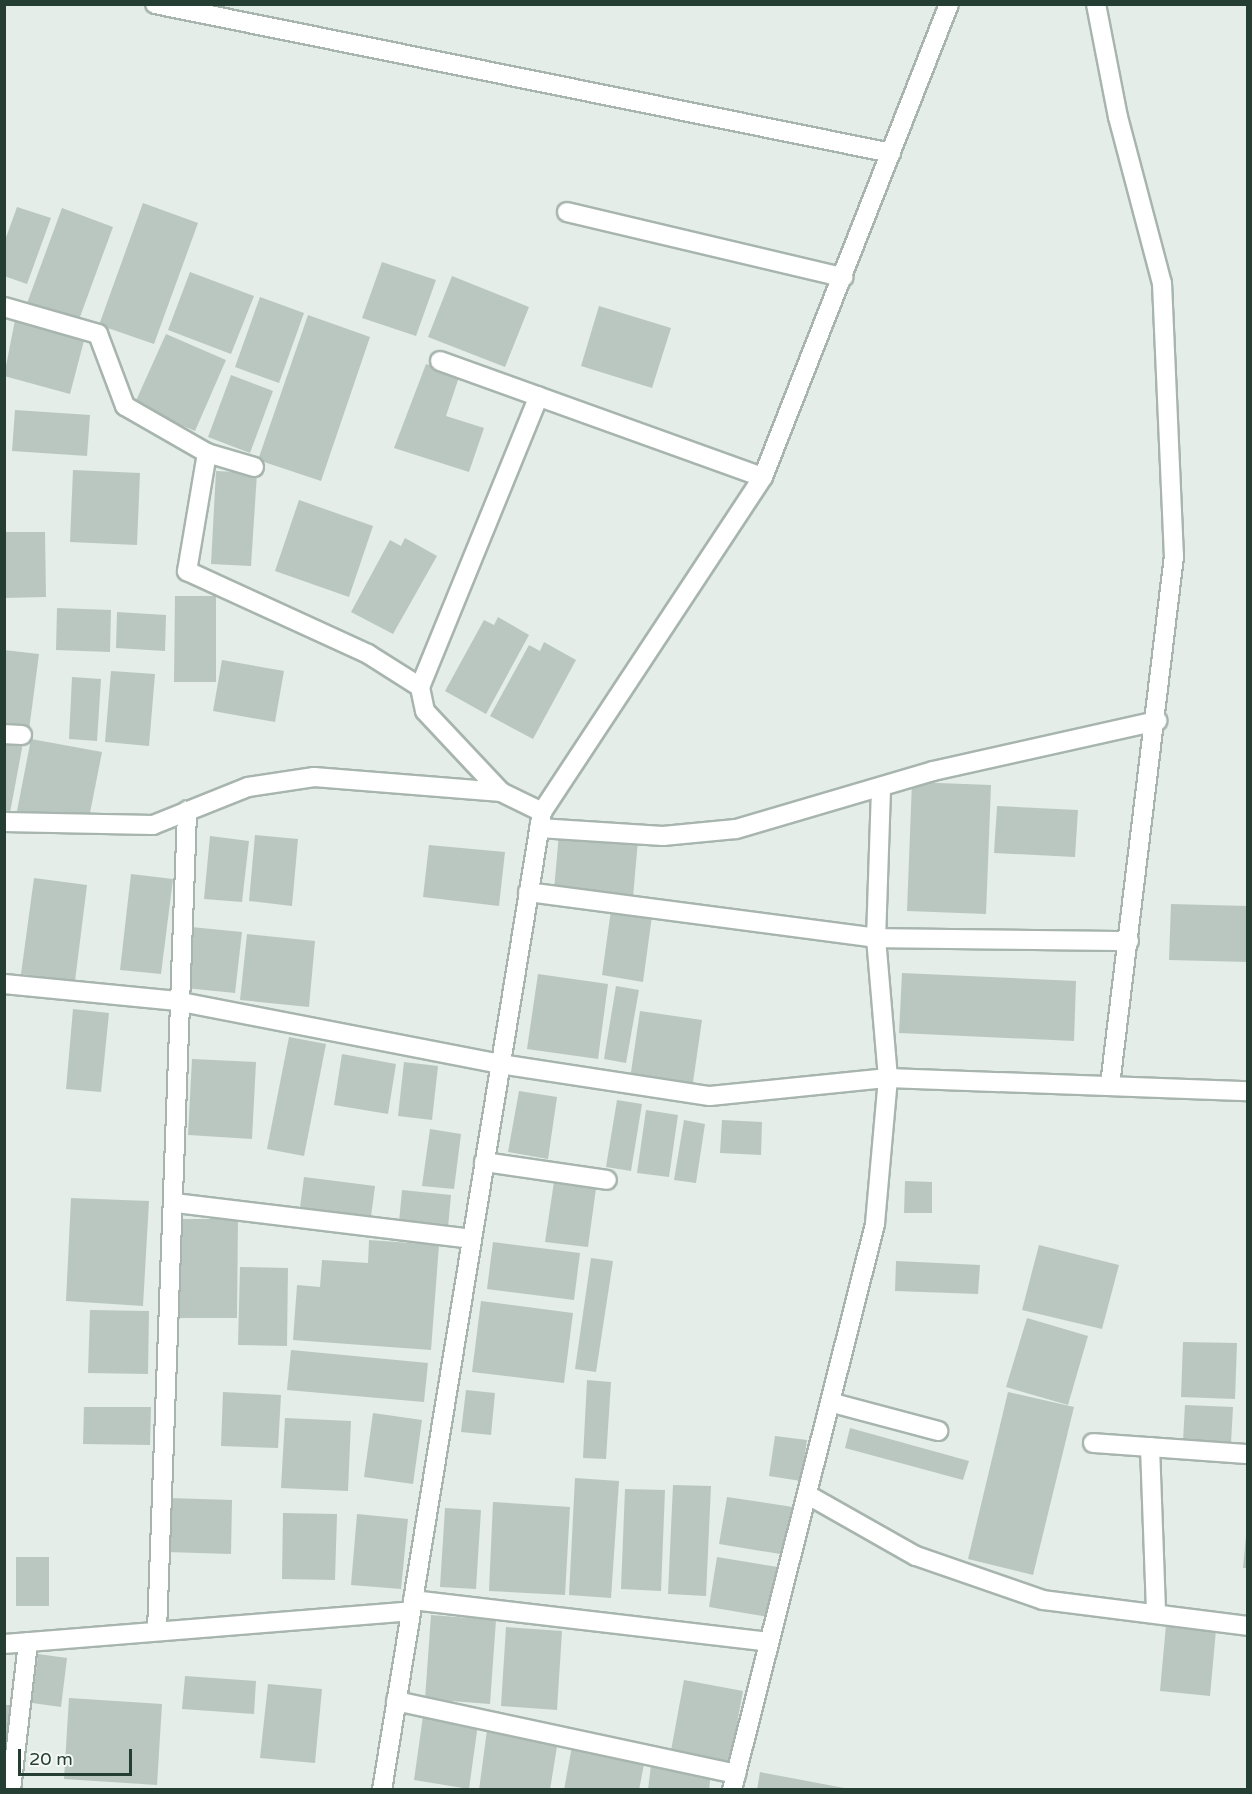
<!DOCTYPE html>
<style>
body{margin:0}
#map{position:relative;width:1252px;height:1794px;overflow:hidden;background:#e4ede8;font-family:"Varela Round",sans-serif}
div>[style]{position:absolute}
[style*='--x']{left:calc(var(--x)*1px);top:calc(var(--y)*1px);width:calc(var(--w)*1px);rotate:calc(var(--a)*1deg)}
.building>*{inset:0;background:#bac7c0}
.roads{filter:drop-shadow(2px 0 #a7b5ae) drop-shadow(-2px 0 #a7b5ae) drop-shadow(0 2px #a7b5ae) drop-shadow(0 -2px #a7b5ae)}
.minor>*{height:18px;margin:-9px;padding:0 9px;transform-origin:9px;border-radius:9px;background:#fff}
span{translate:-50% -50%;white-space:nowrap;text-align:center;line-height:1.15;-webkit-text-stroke:4.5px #f5f9f6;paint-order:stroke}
.frame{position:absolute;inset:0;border:6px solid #243e33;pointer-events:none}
.scale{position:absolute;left:18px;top:1749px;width:114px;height:27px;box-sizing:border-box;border:3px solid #243e33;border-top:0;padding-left:8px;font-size:18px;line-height:21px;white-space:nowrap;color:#243e33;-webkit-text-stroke:4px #f5f9f6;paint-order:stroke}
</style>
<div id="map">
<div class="building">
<div style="clip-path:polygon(143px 203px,198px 223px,154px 344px,99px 325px)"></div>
<div style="clip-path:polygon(17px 207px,51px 218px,27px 284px,4px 276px,4px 243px)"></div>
<div style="clip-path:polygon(62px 208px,113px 227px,77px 325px,26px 306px)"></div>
<div style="clip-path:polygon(382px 262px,436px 280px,416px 336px,362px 318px)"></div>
<div style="clip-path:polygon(190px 272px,254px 296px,231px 354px,168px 330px)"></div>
<div style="clip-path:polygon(452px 276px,529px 307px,505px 367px,428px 337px)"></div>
<div style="clip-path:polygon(260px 297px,304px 313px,279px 383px,235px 367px)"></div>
<div style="clip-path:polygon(599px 306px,671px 328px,652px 388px,581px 366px)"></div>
<div style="clip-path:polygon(16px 315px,86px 333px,70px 394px,4px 376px)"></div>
<div style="clip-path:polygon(308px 315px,370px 337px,321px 481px,258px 460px)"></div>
<div style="clip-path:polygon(166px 334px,226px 360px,195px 431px,134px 405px)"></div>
<div style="clip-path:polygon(426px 364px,460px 374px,446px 416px,484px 428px,469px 472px,394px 448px)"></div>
<div style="clip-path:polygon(231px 375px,273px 391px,250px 453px,208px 437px)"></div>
<div style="clip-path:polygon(15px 410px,90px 415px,87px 456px,12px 451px)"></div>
<div style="clip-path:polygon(73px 470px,140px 473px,137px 545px,70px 542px)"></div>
<div style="clip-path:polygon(216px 471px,257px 473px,251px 566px,211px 564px)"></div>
<div style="clip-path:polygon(299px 500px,373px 526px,349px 597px,275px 571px)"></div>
<div style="clip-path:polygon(4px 532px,45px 532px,46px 597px,4px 598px)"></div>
<div style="clip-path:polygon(405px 538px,437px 556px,393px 634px,351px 612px,390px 540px,401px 546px)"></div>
<div style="clip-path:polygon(175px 596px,216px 596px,216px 682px,174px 682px)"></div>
<div style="clip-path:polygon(57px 608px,111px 610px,110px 652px,56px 650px)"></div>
<div style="clip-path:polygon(117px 612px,166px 615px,165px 651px,116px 648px)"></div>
<div style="clip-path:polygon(498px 617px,529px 635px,486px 714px,445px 691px,484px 620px,494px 625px)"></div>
<div style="clip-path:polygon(544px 642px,576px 660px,533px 739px,490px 716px,529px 645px,540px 651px)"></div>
<div style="clip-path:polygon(4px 650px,39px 654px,29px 730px,4px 727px)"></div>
<div style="clip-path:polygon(222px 660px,284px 671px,275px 722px,213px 711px)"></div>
<div style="clip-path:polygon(111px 671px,155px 674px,149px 746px,105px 742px)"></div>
<div style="clip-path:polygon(72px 677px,101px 679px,97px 741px,69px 739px)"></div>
<div style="clip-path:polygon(31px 739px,102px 752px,88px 823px,17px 811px)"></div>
<div style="clip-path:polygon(5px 740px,23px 743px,9px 818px,5px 817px)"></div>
<div style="clip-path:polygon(912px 782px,991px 785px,986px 914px,907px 911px)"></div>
<div style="clip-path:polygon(997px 806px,1078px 810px,1075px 857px,994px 853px)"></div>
<div style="clip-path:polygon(559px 833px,638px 840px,633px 897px,554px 890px)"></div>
<div style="clip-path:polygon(255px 835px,298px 839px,292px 906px,249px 901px)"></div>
<div style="clip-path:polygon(210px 836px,249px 841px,242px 902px,204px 899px)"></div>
<div style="clip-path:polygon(429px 845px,505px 852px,499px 906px,423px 897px)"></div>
<div style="clip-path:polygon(131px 874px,173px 879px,161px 974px,120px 970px)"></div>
<div style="clip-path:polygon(34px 878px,87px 885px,75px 981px,21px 974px)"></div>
<div style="clip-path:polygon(1171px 904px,1248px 906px,1248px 962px,1169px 960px)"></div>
<div style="clip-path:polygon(611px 910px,652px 916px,643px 982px,602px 975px)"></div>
<div style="clip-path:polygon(191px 927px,242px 932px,235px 993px,185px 988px)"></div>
<div style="clip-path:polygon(247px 934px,315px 941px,309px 1007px,240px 1000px)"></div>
<div style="clip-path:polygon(902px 973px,1076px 981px,1074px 1041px,899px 1033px)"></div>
<div style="clip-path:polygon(538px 974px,608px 984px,598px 1059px,527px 1049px)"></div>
<div style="clip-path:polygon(616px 986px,639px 990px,626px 1063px,604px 1059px)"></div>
<div style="clip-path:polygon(73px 1009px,109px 1013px,101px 1092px,66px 1089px)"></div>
<div style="clip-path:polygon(640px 1011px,702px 1020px,692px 1089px,630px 1079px)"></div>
<div style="clip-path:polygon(289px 1037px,326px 1044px,304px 1156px,267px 1149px)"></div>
<div style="clip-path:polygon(342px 1054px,396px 1064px,388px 1114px,334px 1105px)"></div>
<div style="clip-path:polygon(192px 1059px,256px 1062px,252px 1139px,188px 1135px)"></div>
<div style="clip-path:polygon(404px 1062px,438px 1066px,432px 1120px,398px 1116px)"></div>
<div style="clip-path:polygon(519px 1091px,557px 1097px,548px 1159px,508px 1152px)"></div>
<div style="clip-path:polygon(617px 1100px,642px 1104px,631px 1171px,606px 1167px)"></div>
<div style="clip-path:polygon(646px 1110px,678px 1115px,669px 1177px,637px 1173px)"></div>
<div style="clip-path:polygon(684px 1120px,705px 1124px,696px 1183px,674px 1180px)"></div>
<div style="clip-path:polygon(722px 1120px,762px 1122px,761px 1155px,720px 1153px)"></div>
<div style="clip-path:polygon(430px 1129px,461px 1134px,454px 1189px,422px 1186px)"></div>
<div style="clip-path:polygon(555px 1175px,597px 1181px,588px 1247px,545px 1242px)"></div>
<div style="clip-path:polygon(304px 1177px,375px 1186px,370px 1224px,299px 1215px)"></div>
<div style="clip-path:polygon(905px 1181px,932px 1182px,932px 1213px,904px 1213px)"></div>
<div style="clip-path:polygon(402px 1190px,451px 1195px,448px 1227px,399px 1222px)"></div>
<div style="clip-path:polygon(71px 1198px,149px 1201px,143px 1306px,66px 1301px)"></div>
<div style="clip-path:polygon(180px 1219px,238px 1219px,237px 1318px,179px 1318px)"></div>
<div style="clip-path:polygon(369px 1240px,439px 1245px,431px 1350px,293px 1340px,297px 1285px,320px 1287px,322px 1260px,368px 1263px)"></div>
<div style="clip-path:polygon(493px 1242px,580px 1253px,574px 1300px,487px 1289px)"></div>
<div style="clip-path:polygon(1039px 1245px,1119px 1265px,1102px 1329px,1022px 1310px)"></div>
<div style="clip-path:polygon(591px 1258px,613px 1261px,596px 1372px,575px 1369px)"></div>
<div style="clip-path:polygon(896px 1261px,980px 1265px,978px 1294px,895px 1291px)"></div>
<div style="clip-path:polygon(240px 1267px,288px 1268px,287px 1346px,238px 1345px)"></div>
<div style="clip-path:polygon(481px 1301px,573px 1313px,564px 1383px,472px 1372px)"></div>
<div style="clip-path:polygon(90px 1310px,149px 1311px,148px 1374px,88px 1373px)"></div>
<div style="clip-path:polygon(1027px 1318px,1088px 1336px,1068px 1405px,1006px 1387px)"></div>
<div style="clip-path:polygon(1183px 1342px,1237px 1343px,1235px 1399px,1181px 1397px)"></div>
<div style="clip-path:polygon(291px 1350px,428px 1363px,424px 1402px,287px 1390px)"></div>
<div style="clip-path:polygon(587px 1380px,611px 1382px,606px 1459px,583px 1458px)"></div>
<div style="clip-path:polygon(466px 1390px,495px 1393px,491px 1435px,461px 1432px)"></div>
<div style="clip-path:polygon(223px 1392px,281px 1395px,278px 1448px,221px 1446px)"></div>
<div style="clip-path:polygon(1008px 1392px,1074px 1407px,1033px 1575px,968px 1559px)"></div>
<div style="clip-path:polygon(1185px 1405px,1233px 1407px,1231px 1443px,1183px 1441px)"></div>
<div style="clip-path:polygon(84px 1407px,151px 1407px,150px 1445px,83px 1444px)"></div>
<div style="clip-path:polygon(373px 1413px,422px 1420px,413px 1484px,364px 1477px)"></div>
<div style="clip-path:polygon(285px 1418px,351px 1421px,348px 1491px,281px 1488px)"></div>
<div style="clip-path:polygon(850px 1428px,969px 1461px,963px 1480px,845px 1448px)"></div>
<div style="clip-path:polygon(775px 1436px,807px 1440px,801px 1481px,769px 1476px)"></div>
<div style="clip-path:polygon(575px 1478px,619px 1481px,611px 1598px,569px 1595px)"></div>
<div style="clip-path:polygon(673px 1485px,711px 1486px,706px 1596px,668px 1594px)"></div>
<div style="clip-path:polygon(625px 1489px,665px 1490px,661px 1591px,621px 1589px)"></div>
<div style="clip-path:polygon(727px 1497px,793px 1507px,786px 1555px,719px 1544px)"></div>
<div style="clip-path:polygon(169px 1498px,232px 1500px,231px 1554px,167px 1552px)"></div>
<div style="clip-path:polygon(493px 1502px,570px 1507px,565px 1595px,489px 1591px)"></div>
<div style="clip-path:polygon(445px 1508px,481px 1510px,476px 1589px,440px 1587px)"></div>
<div style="clip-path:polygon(283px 1513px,337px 1514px,335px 1580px,282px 1579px)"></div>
<div style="clip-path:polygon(357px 1514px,408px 1519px,401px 1589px,351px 1585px)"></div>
<div style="clip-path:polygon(1248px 1515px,1248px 1568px,1243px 1568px)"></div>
<div style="clip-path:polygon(16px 1557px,49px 1557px,49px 1606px,16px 1606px)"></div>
<div style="clip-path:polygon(717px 1557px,778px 1567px,769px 1617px,709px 1607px)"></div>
<div style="clip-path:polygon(431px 1615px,496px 1620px,490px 1704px,425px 1699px)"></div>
<div style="clip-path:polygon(1166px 1625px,1216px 1630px,1210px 1696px,1160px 1691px)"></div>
<div style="clip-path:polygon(506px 1627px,562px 1631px,557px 1710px,501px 1706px)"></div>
<div style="clip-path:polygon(38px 1654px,67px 1658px,61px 1707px,32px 1703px)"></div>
<div style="clip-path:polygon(185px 1676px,256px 1681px,254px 1714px,182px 1709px)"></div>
<div style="clip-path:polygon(684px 1680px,743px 1691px,729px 1767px,670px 1756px)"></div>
<div style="clip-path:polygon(268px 1684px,322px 1689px,315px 1763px,260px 1758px)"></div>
<div style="clip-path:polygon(69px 1698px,162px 1704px,157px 1785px,64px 1779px)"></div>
<div style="clip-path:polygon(4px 1705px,10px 1705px,6px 1781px,4px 1781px)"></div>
<div style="clip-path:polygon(423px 1716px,478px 1724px,469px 1789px,414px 1780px)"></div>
<div style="clip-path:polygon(487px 1730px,558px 1740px,550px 1790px,479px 1790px)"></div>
<div style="clip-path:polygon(572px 1746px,645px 1759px,639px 1790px,564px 1790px)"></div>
<div style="clip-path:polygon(651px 1765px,711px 1773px,709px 1790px,648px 1790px)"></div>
<div style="clip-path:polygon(760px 1772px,844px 1788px,844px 1790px,757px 1790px)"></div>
</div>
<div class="roads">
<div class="minor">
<div style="--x:155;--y:4;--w:751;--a:11.44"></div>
<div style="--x:1096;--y:4;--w:115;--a:79"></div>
<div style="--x:1118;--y:117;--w:172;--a:75.2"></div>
<div style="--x:1162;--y:283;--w:273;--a:87.5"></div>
<div style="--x:1174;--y:556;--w:533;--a:96.9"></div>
<div style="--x:567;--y:212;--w:284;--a:13.3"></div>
<div style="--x:4;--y:307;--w:98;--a:16"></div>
<div style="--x:98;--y:334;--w:77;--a:69.4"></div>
<div style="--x:125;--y:406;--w:95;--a:29.8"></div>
<div style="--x:207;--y:453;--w:49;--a:16.6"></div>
<div style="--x:440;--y:361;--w:343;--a:19.8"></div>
<div style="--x:207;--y:453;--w:120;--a:99.6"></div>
<div style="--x:187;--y:571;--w:199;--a:24.6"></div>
<div style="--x:368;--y:654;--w:62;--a:32.4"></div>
<div style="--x:4;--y:734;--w:18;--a:3"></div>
<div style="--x:881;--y:789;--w:149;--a:91.9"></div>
<div style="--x:876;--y:938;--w:253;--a:0.7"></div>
<div style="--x:501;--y:792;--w:111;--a:-133.2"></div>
<div style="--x:425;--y:711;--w:25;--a:-102"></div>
<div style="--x:420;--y:687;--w:314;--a:-67.8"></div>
<div style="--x:4;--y:822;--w:149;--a:1.2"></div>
<div style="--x:153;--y:825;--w:102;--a:-21.8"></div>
<div style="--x:248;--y:787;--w:67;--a:-8.6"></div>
<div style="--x:314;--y:777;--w:188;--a:4.6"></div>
<div style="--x:501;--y:792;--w:46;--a:26"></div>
<div style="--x:539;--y:828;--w:124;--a:3.7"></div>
<div style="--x:663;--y:836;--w:73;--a:-5.5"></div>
<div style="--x:736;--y:829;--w:205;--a:-16.4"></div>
<div style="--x:933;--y:771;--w:230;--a:-12.6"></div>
<div style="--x:528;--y:892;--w:351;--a:7.5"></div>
<div style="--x:876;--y:938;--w:141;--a:85.1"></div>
<div style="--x:888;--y:1078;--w:147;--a:95.1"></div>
<div style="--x:875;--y:1224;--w:584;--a:104.18"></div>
<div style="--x:4;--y:984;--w:173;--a:5.6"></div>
<div style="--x:176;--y:1001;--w:330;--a:11"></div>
<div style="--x:500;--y:1064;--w:212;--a:8.7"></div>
<div style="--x:710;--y:1096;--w:179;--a:-5.8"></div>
<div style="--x:888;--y:1078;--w:360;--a:2.1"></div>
<div style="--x:484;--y:1162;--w:124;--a:8.3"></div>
<div style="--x:175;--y:1203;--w:299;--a:6.9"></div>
<div style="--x:833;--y:1403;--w:109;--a:14.9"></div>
<div style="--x:1093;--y:1443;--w:155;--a:4.1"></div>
<div style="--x:1150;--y:1447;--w:165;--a:87.9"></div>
<div style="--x:808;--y:1495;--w:124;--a:29.5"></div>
<div style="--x:916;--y:1556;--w:134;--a:19.1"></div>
<div style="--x:1043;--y:1600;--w:207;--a:7.2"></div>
<div style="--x:413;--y:1600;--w:358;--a:6.7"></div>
<div style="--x:157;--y:1631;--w:821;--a:-87.9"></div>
<div style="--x:4;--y:1644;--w:407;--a:-4.6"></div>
<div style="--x:396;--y:1701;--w:348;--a:12.1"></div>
<div style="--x:11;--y:1790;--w:149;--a:-83.4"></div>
<div style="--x:382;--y:1790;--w:991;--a:-80.71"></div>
<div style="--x:542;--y:812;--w:401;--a:-56.6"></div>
<div style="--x:763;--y:477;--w:508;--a:-68.53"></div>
</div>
</div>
<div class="frame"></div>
<div class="scale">20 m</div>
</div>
